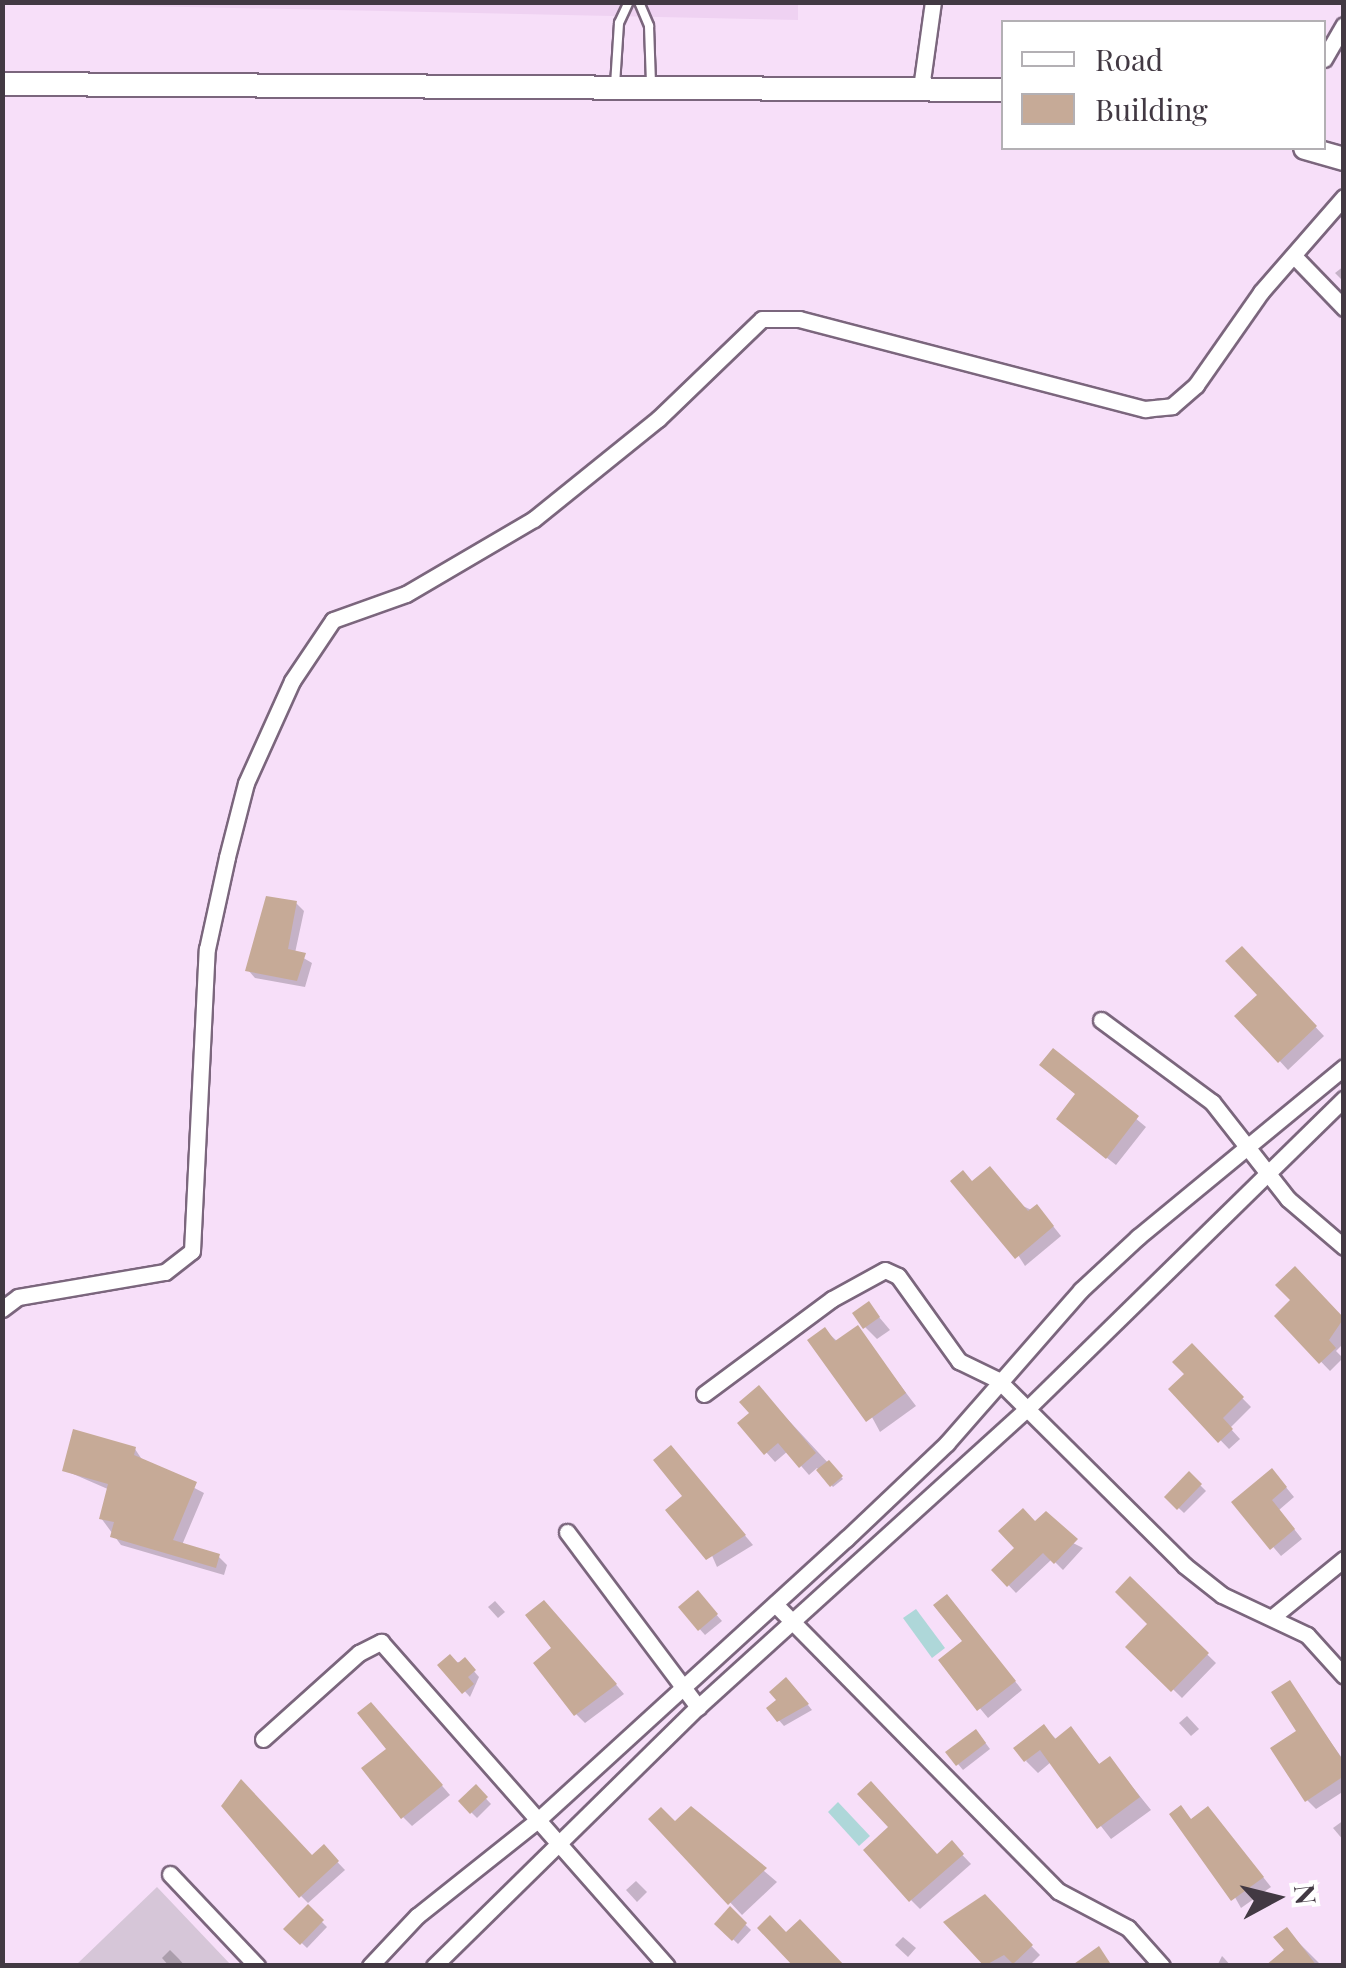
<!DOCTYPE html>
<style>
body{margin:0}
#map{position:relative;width:1346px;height:1968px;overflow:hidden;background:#f7dff9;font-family:"Playfair Display",serif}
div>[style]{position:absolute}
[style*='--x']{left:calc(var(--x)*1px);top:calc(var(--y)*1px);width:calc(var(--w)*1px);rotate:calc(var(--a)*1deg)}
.built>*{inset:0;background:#efd2f2}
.green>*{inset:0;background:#d6c6d8}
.water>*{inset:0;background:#aed7d9}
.shadow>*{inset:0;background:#0003}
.building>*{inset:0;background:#c6aa97}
.roads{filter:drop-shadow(2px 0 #7b667d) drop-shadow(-2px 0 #7b667d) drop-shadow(0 2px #7b667d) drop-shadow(0 -2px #7b667d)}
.lane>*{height:8px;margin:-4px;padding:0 4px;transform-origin:4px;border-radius:4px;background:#fff}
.street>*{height:15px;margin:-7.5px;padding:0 7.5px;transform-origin:7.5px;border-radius:7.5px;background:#fff}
.secondary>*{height:22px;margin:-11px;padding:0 11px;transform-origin:11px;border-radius:11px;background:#fff}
span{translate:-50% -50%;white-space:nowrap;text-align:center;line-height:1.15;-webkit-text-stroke:9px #fff;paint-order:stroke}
.frame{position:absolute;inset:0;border:5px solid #423943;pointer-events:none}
.legend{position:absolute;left:1001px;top:20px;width:325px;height:130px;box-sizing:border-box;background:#fff;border:2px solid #b3b0b4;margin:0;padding:12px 18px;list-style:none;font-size:30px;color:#423943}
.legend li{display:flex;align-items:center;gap:20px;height:50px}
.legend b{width:50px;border:2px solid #b3b0b4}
.north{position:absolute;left:1226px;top:1848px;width:100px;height:100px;-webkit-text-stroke:8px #fff;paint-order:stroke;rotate:83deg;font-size:28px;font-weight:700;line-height:40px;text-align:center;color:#423943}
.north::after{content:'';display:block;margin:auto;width:35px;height:45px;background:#423943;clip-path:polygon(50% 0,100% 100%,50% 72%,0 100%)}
</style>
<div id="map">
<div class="built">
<div style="clip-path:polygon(798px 2px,798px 20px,3px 3px)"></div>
</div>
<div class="green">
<div style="clip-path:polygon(157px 1887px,231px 1965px,76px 1965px)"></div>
</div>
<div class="water">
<div style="clip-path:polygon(916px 1609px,945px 1648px,932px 1658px,903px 1618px)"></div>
<div style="clip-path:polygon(838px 1802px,870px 1836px,859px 1846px,828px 1812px)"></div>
</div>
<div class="shadow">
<div style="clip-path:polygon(1344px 266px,1344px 282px,1335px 273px)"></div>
<div style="clip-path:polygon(296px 903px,304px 911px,295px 953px,312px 963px,305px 987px,255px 978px,248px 970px)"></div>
<div style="clip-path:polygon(1242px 949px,1324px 1036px,1288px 1070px,1238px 1016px,1260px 995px)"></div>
<div style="clip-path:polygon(1054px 1051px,1146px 1127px,1116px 1165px,1068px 1127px,1077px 1095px)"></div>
<div style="clip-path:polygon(973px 1184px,1045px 1216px,1061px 1236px,1025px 1266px)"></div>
<div style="clip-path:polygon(1295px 1270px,1344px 1321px,1344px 1343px,1336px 1351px,1343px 1358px,1330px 1371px,1277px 1316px,1293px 1300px)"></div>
<div style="clip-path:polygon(868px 1304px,890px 1330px,877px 1339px,865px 1327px)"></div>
<div style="clip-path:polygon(857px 1328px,916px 1406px,880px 1432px,825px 1330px,838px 1342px)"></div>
<div style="clip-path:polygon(1192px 1347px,1251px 1407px,1230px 1428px,1240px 1439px,1229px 1449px,1172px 1390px,1187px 1374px)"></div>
<div style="clip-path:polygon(767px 1397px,843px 1479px,833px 1487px,817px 1468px,809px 1475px,788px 1451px,775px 1462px,740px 1423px)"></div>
<div style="clip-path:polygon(135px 1449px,143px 1461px,204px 1493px,182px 1545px,218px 1556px,227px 1565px,224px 1575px,121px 1545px,101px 1518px,110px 1490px,64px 1470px)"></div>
<div style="clip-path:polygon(679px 1457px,753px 1545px,717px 1567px,686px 1496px)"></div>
<div style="clip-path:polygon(1189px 1474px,1206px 1491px,1184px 1513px,1167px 1497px)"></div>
<div style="clip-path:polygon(1280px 1480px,1294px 1497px,1279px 1510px,1302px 1539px,1281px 1556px,1234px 1502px)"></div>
<div style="clip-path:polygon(1035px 1524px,1083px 1548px,1063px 1570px,1052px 1559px,1016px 1593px,995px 1571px)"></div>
<div style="clip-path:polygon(1130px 1579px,1216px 1663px,1182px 1698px,1129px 1646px,1151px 1624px)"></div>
<div style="clip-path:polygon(698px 1594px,722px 1621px,705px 1635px,681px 1608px)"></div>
<div style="clip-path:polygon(495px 1601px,505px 1612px,498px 1618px,488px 1607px)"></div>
<div style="clip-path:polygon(956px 1606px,1022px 1690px,988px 1718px,941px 1661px,965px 1641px)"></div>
<div style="clip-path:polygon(465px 1661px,479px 1677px,470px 1697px,441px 1665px)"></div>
<div style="clip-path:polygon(613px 1681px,624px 1694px,585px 1723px,576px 1714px)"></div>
<div style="clip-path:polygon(1289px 1683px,1344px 1761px,1344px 1791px,1316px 1809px,1307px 1800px)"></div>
<div style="clip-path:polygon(792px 1685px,812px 1710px,784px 1726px,769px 1709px)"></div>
<div style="clip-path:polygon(380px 1714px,450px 1795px,412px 1826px,403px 1817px)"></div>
<div style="clip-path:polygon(1187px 1716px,1199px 1729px,1191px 1736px,1179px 1723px)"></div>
<div style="clip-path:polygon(1044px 1727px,1057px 1740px,1071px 1730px,1101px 1766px,1110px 1759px,1151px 1810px,1111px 1839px,1051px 1762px,1038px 1773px,1026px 1761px)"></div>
<div style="clip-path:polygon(981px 1737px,990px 1749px,963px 1770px,958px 1764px)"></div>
<div style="clip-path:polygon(476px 1788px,491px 1804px,477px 1818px,461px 1802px)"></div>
<div style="clip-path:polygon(691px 1809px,777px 1882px,742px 1915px,652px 1819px,675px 1824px)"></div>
<div style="clip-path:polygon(1216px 1818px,1271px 1887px,1241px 1908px,1192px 1821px)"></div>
<div style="clip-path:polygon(1344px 1820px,1344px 1841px,1333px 1828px)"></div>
<div style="clip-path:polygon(952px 1844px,971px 1864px,920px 1909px,911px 1900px)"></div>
<div style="clip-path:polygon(324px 1848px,345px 1870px,308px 1903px,301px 1896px,312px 1858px)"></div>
<div style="clip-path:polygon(636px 1881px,647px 1892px,637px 1902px,626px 1890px)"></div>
<div style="clip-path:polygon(985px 1898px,1040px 1955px,1029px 1966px,988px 1966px,946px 1922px)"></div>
<div style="clip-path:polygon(308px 1908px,327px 1927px,307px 1948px,287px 1929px)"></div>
<div style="clip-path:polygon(730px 1910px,751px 1930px,738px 1944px,717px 1924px)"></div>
<div style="clip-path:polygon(1286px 1930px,1322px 1966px,1269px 1966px,1287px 1951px)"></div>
<div style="clip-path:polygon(903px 1937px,916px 1948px,908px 1957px,895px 1945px)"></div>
<div style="clip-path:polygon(170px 1950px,179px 1959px,185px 1966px,169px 1966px,162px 1958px)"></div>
<div style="clip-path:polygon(1222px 1956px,1224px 1958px,1231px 1966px,1217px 1966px)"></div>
</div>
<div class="building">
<div style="clip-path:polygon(266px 896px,297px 901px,288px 949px,306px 953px,297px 981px,245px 971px)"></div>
<div style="clip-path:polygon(1242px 946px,1317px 1026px,1278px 1063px,1234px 1016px,1257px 995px,1225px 961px)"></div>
<div style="clip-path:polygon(1053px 1048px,1139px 1116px,1106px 1159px,1056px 1119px,1075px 1094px,1039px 1065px)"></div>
<div style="clip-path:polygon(990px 1166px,1028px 1211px,1037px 1204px,1054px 1226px,1015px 1259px,950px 1181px,963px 1170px,972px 1181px)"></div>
<div style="clip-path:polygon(1295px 1266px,1344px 1318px,1329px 1340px,1336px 1348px,1319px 1364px,1274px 1316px,1290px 1300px,1275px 1285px)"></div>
<div style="clip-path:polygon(869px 1301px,880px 1317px,863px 1329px,852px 1313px)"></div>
<div style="clip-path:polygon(858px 1325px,906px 1393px,866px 1422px,807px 1340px,825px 1327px,835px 1341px)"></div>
<div style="clip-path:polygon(1192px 1343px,1244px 1397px,1223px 1418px,1233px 1429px,1218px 1443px,1168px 1389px,1184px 1374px,1172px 1362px)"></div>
<div style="clip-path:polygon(759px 1385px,816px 1453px,799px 1468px,778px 1443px,764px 1455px,737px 1423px,749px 1413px,739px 1402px)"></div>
<div style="clip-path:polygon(73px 1429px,136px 1447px,134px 1455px,197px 1482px,173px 1540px,220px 1554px,216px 1568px,110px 1537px,114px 1522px,99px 1519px,108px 1484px,62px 1471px)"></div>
<div style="clip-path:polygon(671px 1445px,746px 1535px,706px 1560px,665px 1510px,682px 1496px,653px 1460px)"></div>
<div style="clip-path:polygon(829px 1460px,843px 1476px,830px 1487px,816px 1470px)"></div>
<div style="clip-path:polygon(1272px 1468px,1287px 1487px,1272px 1500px,1295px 1529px,1270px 1550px,1231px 1502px)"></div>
<div style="clip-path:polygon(1189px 1471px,1202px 1484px,1177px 1510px,1164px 1497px)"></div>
<div style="clip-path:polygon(1023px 1508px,1035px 1521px,1046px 1511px,1078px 1539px,1054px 1564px,1043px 1553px,1007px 1587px,991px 1570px,1014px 1548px,998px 1531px)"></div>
<div style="clip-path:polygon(1130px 1576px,1209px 1653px,1171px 1692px,1125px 1647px,1147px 1624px,1115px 1592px)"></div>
<div style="clip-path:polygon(698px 1590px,718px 1614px,698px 1631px,678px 1607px)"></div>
<div style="clip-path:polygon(947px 1594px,1016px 1681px,977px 1711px,938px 1660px,962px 1641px,933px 1605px)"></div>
<div style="clip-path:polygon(544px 1600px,617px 1684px,574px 1716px,533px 1663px,551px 1648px,525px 1615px)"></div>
<div style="clip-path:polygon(450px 1654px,458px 1663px,465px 1657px,476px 1670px,468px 1677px,474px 1684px,462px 1694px,437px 1665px)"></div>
<div style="clip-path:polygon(786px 1677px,809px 1704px,777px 1722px,766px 1708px,776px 1700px,769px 1692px)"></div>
<div style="clip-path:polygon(1290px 1680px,1344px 1762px,1344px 1776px,1305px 1802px,1270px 1748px,1296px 1731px,1271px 1692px)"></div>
<div style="clip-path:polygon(371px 1702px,443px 1785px,401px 1819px,361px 1768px,386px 1749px,357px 1713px)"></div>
<div style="clip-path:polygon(1044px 1724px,1055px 1739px,1071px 1726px,1099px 1764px,1110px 1756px,1140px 1797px,1097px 1829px,1040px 1750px,1024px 1762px,1013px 1748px)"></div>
<div style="clip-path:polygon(976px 1729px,986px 1743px,956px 1766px,945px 1752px)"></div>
<div style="clip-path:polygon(241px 1779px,312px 1855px,324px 1844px,339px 1861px,299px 1898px,221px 1806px)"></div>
<div style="clip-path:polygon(871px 1781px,937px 1854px,952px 1840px,964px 1854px,909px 1902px,863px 1850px,888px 1827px,857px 1794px)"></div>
<div style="clip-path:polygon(476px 1784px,488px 1797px,470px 1814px,458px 1801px)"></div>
<div style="clip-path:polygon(1181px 1805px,1191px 1819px,1208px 1806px,1264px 1877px,1231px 1901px,1169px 1814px)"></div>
<div style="clip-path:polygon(691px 1806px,767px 1868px,728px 1905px,648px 1819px,661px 1807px,675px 1821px)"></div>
<div style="clip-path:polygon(985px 1894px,1033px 1945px,1013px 1964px,1004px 1955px,984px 1966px,943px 1922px)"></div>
<div style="clip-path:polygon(308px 1904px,324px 1920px,300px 1945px,283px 1929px)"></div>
<div style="clip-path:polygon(730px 1906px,747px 1923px,732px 1941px,714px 1924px)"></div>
<div style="clip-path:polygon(770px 1915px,786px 1932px,800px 1919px,845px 1966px,793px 1966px,757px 1928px)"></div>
<div style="clip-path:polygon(1287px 1927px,1317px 1966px,1265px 1966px,1284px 1950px,1273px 1937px)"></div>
<div style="clip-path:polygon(1099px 1946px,1112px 1966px,1071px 1966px)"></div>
</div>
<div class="roads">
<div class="lane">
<div style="--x:639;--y:2;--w:26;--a:67"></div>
<div style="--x:649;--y:26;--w:58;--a:88"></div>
<div style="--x:615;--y:85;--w:62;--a:-86.3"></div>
<div style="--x:619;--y:23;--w:23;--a:-65"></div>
</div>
<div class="street">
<div style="--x:1324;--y:59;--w:39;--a:-60"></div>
<div style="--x:921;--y:88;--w:87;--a:-82.1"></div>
<div style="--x:1295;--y:257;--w:71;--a:46.1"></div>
<div style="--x:1101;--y:1020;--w:138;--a:36.5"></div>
<div style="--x:1212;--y:1102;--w:123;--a:51.9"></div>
<div style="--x:1288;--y:1199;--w:74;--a:40.6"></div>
<div style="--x:2;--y:1309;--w:20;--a:-37"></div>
<div style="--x:18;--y:1297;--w:149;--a:-9.7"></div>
<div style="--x:165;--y:1272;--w:34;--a:-38"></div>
<div style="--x:192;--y:1251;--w:302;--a:-87.2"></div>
<div style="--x:207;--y:949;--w:94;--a:-77.7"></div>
<div style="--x:227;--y:857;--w:76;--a:-75.6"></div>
<div style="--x:246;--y:783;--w:112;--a:-65.7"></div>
<div style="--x:292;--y:681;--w:73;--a:-56.1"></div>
<div style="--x:333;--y:620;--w:77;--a:-19.6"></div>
<div style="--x:406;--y:594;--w:148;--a:-30.4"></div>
<div style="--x:534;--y:519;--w:159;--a:-38.9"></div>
<div style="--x:658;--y:419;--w:144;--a:-43.9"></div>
<div style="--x:762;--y:319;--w:37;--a:0"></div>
<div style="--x:799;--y:319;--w:358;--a:14.6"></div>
<div style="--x:1145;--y:409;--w:27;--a:-6"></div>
<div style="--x:1172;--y:406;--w:32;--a:-41"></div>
<div style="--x:1196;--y:385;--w:113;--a:-55"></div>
<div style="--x:1261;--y:292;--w:126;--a:-48.9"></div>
<div style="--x:704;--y:1394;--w:159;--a:-36.6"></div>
<div style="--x:832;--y:1299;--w:60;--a:-28.7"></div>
<div style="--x:885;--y:1270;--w:14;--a:25"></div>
<div style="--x:898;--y:1276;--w:105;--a:54.3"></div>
<div style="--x:959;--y:1361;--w:43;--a:26"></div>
<div style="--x:998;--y:1380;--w:262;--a:44.8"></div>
<div style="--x:1184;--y:1565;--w:48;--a:38.3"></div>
<div style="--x:1222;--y:1595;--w:94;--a:25.2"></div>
<div style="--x:1307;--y:1635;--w:55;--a:47.9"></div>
<div style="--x:567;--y:1532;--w:219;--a:53.2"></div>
<div style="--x:775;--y:1604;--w:403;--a:45.4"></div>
<div style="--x:1058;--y:1891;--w:79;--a:27.9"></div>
<div style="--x:1128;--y:1928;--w:51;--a:48.2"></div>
<div style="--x:1275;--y:1615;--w:89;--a:-39.1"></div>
<div style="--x:263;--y:1739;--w:129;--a:-41.9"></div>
<div style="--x:359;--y:1653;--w:25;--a:-27"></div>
<div style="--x:381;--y:1642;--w:432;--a:48.6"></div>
<div style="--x:170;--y:1874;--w:127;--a:46.6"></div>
<div style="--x:370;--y:1966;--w:69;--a:-46.8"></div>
<div style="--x:417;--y:1916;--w:156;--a:-38.5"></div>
<div style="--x:539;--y:1819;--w:416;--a:-42.4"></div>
<div style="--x:846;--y:1539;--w:139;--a:-43.5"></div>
<div style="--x:947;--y:1443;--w:203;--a:-48.8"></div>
<div style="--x:1081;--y:1290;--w:78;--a:-42.9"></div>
<div style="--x:1138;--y:1237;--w:267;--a:-39.5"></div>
<div style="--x:434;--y:1966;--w:370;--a:-44.5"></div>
<div style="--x:698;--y:1707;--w:442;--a:-42.2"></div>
<div style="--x:1026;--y:1410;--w:445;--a:-44.4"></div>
</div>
<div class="secondary">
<div style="--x:2;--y:84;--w:1002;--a:0.34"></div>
<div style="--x:1305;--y:148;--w:41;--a:15.8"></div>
</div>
</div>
<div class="frame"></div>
<ul class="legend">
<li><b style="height:12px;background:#fff"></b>Road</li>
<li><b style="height:28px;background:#c6aa97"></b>Building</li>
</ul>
<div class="north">N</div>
</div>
